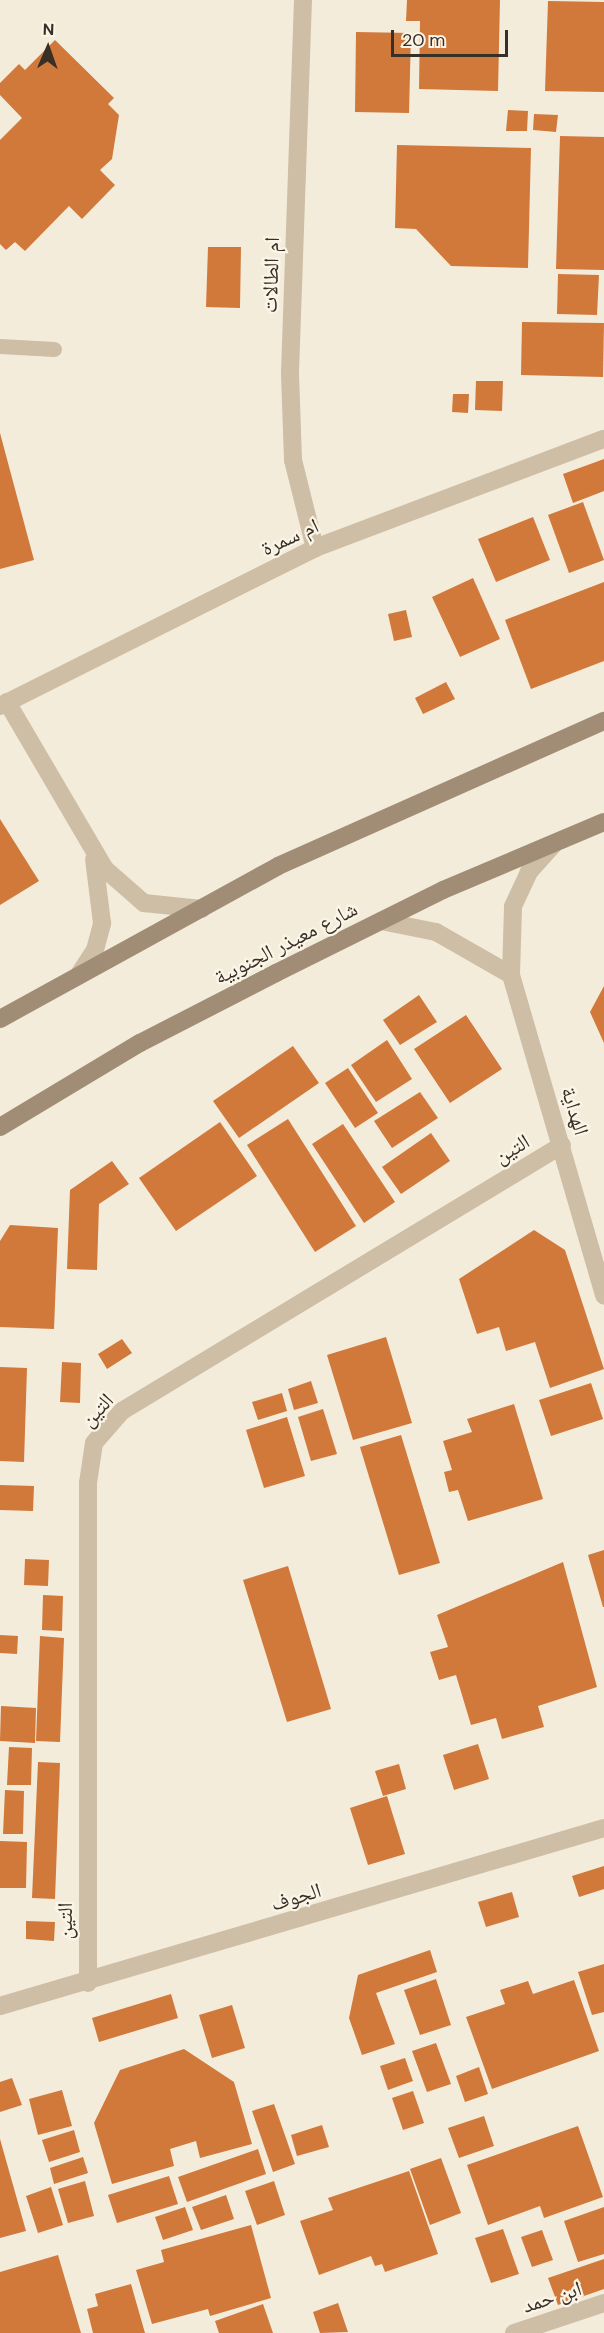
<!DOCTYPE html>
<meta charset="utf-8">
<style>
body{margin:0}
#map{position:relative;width:604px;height:2333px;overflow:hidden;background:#f4ecda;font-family:"DM Sans","Noto Naskh Arabic",sans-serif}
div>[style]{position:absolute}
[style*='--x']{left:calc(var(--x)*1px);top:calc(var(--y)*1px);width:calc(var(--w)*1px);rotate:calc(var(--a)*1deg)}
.building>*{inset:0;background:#d1783b}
.lane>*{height:15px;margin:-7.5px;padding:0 7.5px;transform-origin:7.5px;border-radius:7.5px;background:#cdbea5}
.street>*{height:18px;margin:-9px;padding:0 9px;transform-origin:9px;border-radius:9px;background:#cdbea5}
.secondary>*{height:18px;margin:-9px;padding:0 9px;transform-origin:9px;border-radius:9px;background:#a18d76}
span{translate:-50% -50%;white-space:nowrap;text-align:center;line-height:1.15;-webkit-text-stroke:4.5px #fbf5e7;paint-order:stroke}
.street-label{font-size:21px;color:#382f27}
.north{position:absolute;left:18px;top:18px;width:60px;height:60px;-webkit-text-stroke:4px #fbf5e7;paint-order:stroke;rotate:2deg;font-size:16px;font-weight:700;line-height:24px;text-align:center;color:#382f27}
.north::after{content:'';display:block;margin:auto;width:21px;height:27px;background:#382f27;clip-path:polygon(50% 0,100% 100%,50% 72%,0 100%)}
.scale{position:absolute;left:391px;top:30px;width:117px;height:27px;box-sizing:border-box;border:3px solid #382f27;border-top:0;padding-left:8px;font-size:18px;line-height:21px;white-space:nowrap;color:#382f27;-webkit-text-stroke:4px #fbf5e7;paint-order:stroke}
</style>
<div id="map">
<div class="building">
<div style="clip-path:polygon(407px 0,500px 0,498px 91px,419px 89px,420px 21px,406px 21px)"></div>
<div style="clip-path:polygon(548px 1px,604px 2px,604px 92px,545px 91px)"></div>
<div style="clip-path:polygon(356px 32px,411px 33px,409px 113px,355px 112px)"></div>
<div style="clip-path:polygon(55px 40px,114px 98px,108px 104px,119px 115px,112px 159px,100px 170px,115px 185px,82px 219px,69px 206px,25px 251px,15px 242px,6px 250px,0 244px,0 140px,22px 118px,0 95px,0 83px,19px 64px,25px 70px)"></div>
<div style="clip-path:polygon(508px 110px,528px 111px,527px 131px,506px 131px)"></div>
<div style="clip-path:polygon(534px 114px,558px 115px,556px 132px,533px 130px)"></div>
<div style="clip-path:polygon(560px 136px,604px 137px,604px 270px,556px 269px)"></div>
<div style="clip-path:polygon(397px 145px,531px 148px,528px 268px,451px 266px,416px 229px,395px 228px)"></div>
<div style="clip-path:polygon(208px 247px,241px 247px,240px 308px,206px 307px)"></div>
<div style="clip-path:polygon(558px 274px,599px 275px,597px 315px,557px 314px)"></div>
<div style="clip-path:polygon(522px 322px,604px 323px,603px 377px,521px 375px)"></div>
<div style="clip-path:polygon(476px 381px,503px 381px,502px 411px,475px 410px)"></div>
<div style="clip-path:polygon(453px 394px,469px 394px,468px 413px,452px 412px)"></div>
<div style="clip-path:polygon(0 433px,34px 560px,0 569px)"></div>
<div style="clip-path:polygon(604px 459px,604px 491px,573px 503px,563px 474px)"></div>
<div style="clip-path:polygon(583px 502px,604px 560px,569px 573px,548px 515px)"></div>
<div style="clip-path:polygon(533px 517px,550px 560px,496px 582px,478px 539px)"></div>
<div style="clip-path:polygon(473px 578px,500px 639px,460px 657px,432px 597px)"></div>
<div style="clip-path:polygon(604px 582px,604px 661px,531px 689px,505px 620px)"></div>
<div style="clip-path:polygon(406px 610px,412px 637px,394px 641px,388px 614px)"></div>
<div style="clip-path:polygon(446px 682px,455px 699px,423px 714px,415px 698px)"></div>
<div style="clip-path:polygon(0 819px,39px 881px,0 905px)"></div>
<div style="clip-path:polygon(604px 986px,604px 1043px,590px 1012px)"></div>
<div style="clip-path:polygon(419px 995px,437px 1022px,400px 1045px,383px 1020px)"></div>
<div style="clip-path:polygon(466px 1015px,502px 1069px,450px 1103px,414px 1049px)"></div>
<div style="clip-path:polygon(387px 1040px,412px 1079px,376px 1102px,351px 1065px)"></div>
<div style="clip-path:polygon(293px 1046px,319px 1083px,239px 1138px,213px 1101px)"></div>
<div style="clip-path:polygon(348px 1068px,378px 1113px,355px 1128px,325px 1083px)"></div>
<div style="clip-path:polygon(420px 1092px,438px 1118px,392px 1148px,374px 1121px)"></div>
<div style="clip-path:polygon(288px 1119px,356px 1226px,315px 1252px,247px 1145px)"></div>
<div style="clip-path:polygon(220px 1122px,257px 1176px,176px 1231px,139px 1178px)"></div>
<div style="clip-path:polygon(343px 1124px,395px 1202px,364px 1223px,312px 1144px)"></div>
<div style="clip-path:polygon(431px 1133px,450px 1161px,401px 1194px,382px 1167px)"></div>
<div style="clip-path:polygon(112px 1161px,129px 1184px,99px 1204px,97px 1270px,67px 1269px,70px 1190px)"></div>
<div style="clip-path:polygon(10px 1225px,58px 1228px,54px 1329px,0 1327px,0 1241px)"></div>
<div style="clip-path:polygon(534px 1230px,565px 1250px,604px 1369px,550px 1388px,535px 1342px,506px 1351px,499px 1327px,477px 1334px,459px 1279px)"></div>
<div style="clip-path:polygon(386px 1337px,412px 1423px,353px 1440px,327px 1355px)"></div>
<div style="clip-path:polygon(122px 1339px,132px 1353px,107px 1369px,98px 1354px)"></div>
<div style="clip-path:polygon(62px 1362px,81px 1363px,80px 1403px,60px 1402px)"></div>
<div style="clip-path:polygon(0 1367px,27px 1368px,24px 1462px,0 1461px)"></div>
<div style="clip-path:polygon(311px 1381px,318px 1403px,294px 1410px,288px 1389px)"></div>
<div style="clip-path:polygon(591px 1383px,603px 1419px,551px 1436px,539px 1400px)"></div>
<div style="clip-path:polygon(282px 1393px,287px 1411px,258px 1420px,252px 1402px)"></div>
<div style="clip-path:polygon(514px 1404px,543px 1499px,468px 1521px,458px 1490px,449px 1492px,444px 1472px,452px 1470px,443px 1441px,472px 1432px,467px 1419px)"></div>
<div style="clip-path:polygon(323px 1409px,337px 1454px,311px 1461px,298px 1417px)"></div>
<div style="clip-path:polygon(287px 1417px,305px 1476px,264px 1488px,246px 1430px)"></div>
<div style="clip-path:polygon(401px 1435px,440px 1563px,399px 1575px,360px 1447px)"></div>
<div style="clip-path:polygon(0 1485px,34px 1486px,33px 1511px,0 1510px)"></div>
<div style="clip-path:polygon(604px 1550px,604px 1607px,603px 1607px,588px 1555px)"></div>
<div style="clip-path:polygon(25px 1559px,49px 1560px,48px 1586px,24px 1585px)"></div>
<div style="clip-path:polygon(563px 1562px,597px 1687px,538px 1706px,544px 1727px,502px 1739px,496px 1718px,471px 1725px,456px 1675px,439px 1680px,430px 1652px,448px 1647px,437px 1615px)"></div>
<div style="clip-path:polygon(288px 1566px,331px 1709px,287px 1722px,243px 1580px)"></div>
<div style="clip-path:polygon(43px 1595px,63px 1596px,62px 1631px,42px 1630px)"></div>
<div style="clip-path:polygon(0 1635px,18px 1636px,17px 1654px,0 1653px)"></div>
<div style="clip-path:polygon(40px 1636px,64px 1638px,60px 1742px,36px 1741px)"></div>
<div style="clip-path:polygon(1px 1706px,36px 1708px,35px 1743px,0 1741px)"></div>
<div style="clip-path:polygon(478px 1744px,489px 1779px,454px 1790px,443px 1755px)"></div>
<div style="clip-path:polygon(9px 1747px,32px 1748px,31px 1785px,7px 1785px)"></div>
<div style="clip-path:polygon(38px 1762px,60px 1763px,55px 1899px,32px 1898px)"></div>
<div style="clip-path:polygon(399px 1764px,406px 1789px,383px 1796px,375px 1771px)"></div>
<div style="clip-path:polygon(5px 1790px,24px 1791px,23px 1834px,3px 1834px)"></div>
<div style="clip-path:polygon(387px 1796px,405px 1854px,368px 1865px,350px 1808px)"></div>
<div style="clip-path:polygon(0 1841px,27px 1842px,26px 1888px,0 1888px)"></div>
<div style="clip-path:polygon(604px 1866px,604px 1889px,579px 1897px,572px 1876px)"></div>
<div style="clip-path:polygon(512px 1892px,519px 1917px,486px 1927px,478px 1902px)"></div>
<div style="clip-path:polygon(26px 1921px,55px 1922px,54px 1941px,26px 1939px)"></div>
<div style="clip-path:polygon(430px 1950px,437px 1972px,376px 1993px,395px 2044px,362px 2055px,349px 2018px,358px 1975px)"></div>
<div style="clip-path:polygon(604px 1964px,604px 2012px,592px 2015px,578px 1972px)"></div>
<div style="clip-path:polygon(436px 1979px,451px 2025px,420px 2035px,404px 1990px)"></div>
<div style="clip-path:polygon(574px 1980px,599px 2051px,492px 2089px,466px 2017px,505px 2004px,500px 1990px,528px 1981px,533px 1994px)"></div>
<div style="clip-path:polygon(171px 1994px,178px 2018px,99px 2042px,92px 2018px)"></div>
<div style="clip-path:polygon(232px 2005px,245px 2048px,212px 2058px,199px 2015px)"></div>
<div style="clip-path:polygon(436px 2043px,451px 2084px,427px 2092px,412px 2051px)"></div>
<div style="clip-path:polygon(184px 2049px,234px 2082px,252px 2144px,200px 2158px,196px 2141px,170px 2149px,174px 2166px,112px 2184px,94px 2123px,120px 2070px)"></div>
<div style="clip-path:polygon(405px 2058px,413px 2081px,388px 2090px,380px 2066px)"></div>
<div style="clip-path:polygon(479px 2067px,488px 2094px,465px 2102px,456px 2076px)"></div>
<div style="clip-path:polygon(12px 2078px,22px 2105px,0 2112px,0 2082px)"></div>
<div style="clip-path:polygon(62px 2090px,72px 2126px,38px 2135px,29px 2099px)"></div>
<div style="clip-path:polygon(413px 2091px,424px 2123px,403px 2130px,392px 2098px)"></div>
<div style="clip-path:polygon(274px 2104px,295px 2164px,273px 2172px,252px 2111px)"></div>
<div style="clip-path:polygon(484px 2116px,494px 2146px,459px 2158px,448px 2128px)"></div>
<div style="clip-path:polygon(322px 2125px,329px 2147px,297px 2156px,291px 2135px)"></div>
<div style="clip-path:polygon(578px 2126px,603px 2197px,544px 2218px,540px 2206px,488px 2225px,467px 2165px)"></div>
<div style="clip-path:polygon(74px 2130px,80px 2152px,49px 2162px,42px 2140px)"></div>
<div style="clip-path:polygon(0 2139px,26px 2231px,0 2238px)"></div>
<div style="clip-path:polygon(258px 2149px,266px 2174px,187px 2202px,178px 2177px)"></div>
<div style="clip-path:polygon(83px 2157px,88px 2173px,54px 2184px,50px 2168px)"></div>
<div style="clip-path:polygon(441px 2158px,461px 2213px,430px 2225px,410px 2169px)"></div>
<div style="clip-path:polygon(409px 2171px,438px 2254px,385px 2272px,382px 2264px,375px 2266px,371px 2256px,319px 2275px,300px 2221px,333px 2210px,328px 2198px)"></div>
<div style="clip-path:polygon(169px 2176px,178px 2204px,117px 2223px,108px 2195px)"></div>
<div style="clip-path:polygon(85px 2181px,94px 2216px,68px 2223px,58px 2189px)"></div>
<div style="clip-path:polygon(274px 2181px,285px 2215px,257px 2225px,245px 2191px)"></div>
<div style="clip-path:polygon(51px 2187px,63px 2225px,38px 2233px,26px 2196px)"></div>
<div style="clip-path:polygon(226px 2195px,234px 2219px,201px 2230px,192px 2207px)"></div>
<div style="clip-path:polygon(185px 2207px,193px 2230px,163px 2240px,155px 2217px)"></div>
<div style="clip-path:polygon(604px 2207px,604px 2254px,578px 2262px,564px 2221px)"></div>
<div style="clip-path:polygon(251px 2225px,271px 2298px,210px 2316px,208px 2309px,152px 2324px,136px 2270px,164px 2262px,161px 2250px)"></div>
<div style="clip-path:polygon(503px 2229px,519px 2274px,491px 2283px,475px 2238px)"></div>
<div style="clip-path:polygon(542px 2230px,553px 2260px,532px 2267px,521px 2237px)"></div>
<div style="clip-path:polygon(58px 2255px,81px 2333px,0 2333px,0 2272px)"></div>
<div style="clip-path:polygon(604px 2259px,604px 2289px,558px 2305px,548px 2278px)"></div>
<div style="clip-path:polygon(131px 2284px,145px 2333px,93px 2333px,87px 2309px,98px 2306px,95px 2294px)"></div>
<div style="clip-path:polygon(338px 2303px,348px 2332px,320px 2333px,313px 2312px)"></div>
<div style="clip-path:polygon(263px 2304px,273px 2333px,219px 2333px,215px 2321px)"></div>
</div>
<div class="lane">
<div style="--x:0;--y:346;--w:54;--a:3.2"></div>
</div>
<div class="street">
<div style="--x:303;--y:0;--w:374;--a:92"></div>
<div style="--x:290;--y:374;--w:86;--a:88"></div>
<div style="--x:293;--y:460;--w:91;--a:76"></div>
<div style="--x:7;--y:702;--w:194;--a:59.6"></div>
<div style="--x:105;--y:869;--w:52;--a:41.1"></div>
<div style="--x:144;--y:903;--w:58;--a:5.9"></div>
<div style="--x:0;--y:706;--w:352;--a:-26.6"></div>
<div style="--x:315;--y:548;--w:309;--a:-20.7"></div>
<div style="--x:554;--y:844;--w:38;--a:132"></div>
<div style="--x:529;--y:872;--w:38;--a:115"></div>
<div style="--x:513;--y:907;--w:68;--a:91.7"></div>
<div style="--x:511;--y:975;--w:334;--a:73.8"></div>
<div style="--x:381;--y:921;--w:56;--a:11.3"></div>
<div style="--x:436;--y:932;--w:86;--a:29.8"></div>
<div style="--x:80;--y:973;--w:27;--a:-57"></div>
<div style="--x:95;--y:950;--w:28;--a:-75"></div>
<div style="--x:102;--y:923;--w:64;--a:-97.1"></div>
<div style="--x:88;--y:1983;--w:500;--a:-90"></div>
<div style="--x:88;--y:1483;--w:40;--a:-81.5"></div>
<div style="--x:94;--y:1443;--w:43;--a:-48.8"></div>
<div style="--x:122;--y:1411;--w:514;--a:-31.15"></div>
<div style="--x:0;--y:2006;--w:630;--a:-16.42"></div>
<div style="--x:514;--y:2333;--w:95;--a:-18.4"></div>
</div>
<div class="secondary">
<div style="--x:0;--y:1019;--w:317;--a:-28.8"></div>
<div style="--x:278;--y:866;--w:357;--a:-24"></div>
<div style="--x:0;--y:1127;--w:163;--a:-31"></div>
<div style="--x:140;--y:1043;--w:153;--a:-27.2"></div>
<div style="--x:276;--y:973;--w:186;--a:-26.4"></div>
<div style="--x:443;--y:890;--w:175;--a:-22.9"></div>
</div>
<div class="street-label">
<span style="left:271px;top:275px;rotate:-88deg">ام الطالات</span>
<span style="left:290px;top:537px;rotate:-25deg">ام سمرة</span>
<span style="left:286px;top:943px;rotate:-27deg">شارع معيذر الجنوبية</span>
<span style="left:575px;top:1111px;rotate:73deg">الهداية</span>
<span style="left:512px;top:1149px;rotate:-31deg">التين</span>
<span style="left:97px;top:1410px;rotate:-47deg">التين</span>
<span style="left:296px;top:1897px;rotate:-17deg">الجوف</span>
<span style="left:65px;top:1921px;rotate:-90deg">التين</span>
<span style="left:552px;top:2297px;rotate:-18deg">ابن حمد</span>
</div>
<div class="north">N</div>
<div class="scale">20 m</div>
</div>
